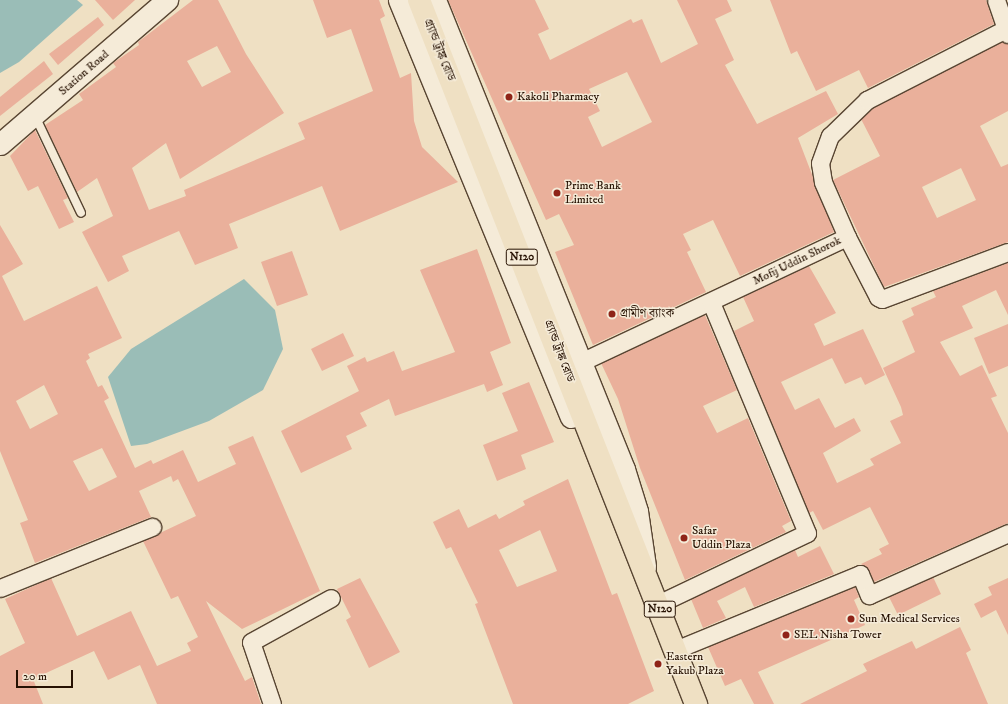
<!DOCTYPE html>
<meta charset="utf-8">
<style>
body{margin:0}
#map{position:relative;width:1008px;height:704px;overflow:hidden;background:#efe0c3;font-family:"IM FELL DW Pica","Noto Serif Bengali",serif}
div>[style]{position:absolute}
[style*='--x']{left:calc(var(--x)*1px);top:calc(var(--y)*1px);width:calc(var(--w)*1px);rotate:calc(var(--a)*1deg)}
.water>*{inset:0;background:#9abdb7}
.building>*{inset:0;background:#eab09b}
.roads{filter:drop-shadow(1px 0 #584532) drop-shadow(-1px 0 #584532) drop-shadow(0 1px #584532) drop-shadow(0 -1px #584532)}
.service>*{height:8px;margin:-4px;padding:0 4px;transform-origin:4px;border-radius:4px;background:#f5ebd8}
.minor>*{height:17px;margin:-8.5px;padding:0 8.5px;transform-origin:8.5px;border-radius:8.5px;background:#f5ebd8}
.tertiary>*{height:21px;margin:-10.5px;padding:0 10.5px;transform-origin:10.5px;border-radius:10.5px;background:#f5ebd8}
.trunk>*{height:22px;margin:-11px;padding:0 11px;transform-origin:11px;border-radius:11px;background:#efe0c3}
.dots>*{width:11px;height:11px;translate:-50% -50%;box-sizing:border-box;border:2px solid #f5ebd8;border-radius:50%}
span{translate:-50% -50%;white-space:nowrap;text-align:center;line-height:1.15;-webkit-text-stroke:3px #f5ebd8;paint-order:stroke}
.shield-label span{padding:1px 3px;background:#f5ebd8;border:1px solid;border-radius:3px;-webkit-text-stroke-width:0}
.shield-label{font-size:11px;color:#261102;font-weight:700}
.street-label{font-size:12px;color:#261102}
.poi-label{font-size:12px;color:#261102}
.left{translate:0 -50%;text-align:left}
.scale{position:absolute;left:16px;top:670px;width:57px;height:18px;box-sizing:border-box;border:2px solid #261102;border-top:0;padding-left:5px;font-size:12px;line-height:14px;white-space:nowrap;color:#261102;-webkit-text-stroke:3px #f5ebd8;paint-order:stroke}
</style>
<div id="map">
<div class="water">
<div style="clip-path:polygon(0 0,77px 0,83px 5px,19px 62px,0 73px)"></div>
<div style="clip-path:polygon(244px 279px,275px 310px,283px 349px,263px 390px,209px 421px,147px 444px,131px 446px,108px 377px,131px 349px)"></div>
</div>
<div class="building">
<div style="clip-path:polygon(95px 0,135px 0,113px 20px)"></div>
<div style="clip-path:polygon(evenodd,193px 0,218px 0,246px 54px,284px 113px,180px 179px,166px 143px,132px 168px,149px 210px,186px 196px,184px 190px,305px 139px,298px 123px,373px 91px,351px 29px,327px 38px,313px 0,379px 0,385px 16px,380px 19px,400px 78px,411px 73px,414px 121px,422px 147px,458px 182px,340px 231px,322px 186px,229px 224px,238px 248px,195px 265px,179px 231px,122px 256px,129px 271px,108px 282px,82px 232px,113px 216px,97px 178px,77px 192px,45px 125px,83px 100px,79px 94px,116px 67px,113px 63px,139px 45px,138px 42px,193px 0,217px 46px,231px 72px,202px 87px,187px 61px,217px 46px)"></div>
<div style="clip-path:polygon(evenodd,448px 0,535px 0,549px 29px,538px 34px,550px 60px,631px 19px,633px 23px,642px 19px,661px 63px,698px 44px,677px 0,727px 0,732px 11px,715px 19px,734px 60px,725px 65px,757px 124px,826px 91px,838px 114px,798px 138px,834px 232px,740px 276px,713px 220px,683px 234px,691px 250px,687px 252px,706px 292px,593px 345px,555px 252px,574px 245px,559px 214px,546px 220px,448px 0,627px 72px,652px 122px,602px 147px,588px 117px,600px 111px,589px 89px,627px 72px)"></div>
<div style="clip-path:polygon(770px 0,986px 0,994px 24px,868px 88px,859px 70px,816px 91px,797px 51px,791px 54px)"></div>
<div style="clip-path:polygon(98px 17px,104px 25px,58px 65px,49px 54px)"></div>
<div style="clip-path:polygon(evenodd,1002px 42px,1008px 44px,1008px 111px,980px 126px,1001px 167px,1008px 164px,1008px 242px,884px 287px,833px 180px,880px 156px,861px 119px,873px 108px,1002px 42px,961px 168px,976px 200px,937px 218px,922px 187px,961px 168px)"></div>
<div style="clip-path:polygon(44px 61px,53px 74px,0 116px,0 97px)"></div>
<div style="clip-path:polygon(35px 130px,68px 198px,63px 200px,74px 222px,59px 229px,38px 186px,28px 191px,10px 156px)"></div>
<div style="clip-path:polygon(evenodd,0 225px,23px 264px,2px 276px,24px 321px,97px 286px,122px 338px,88px 354px,90px 358px,86px 361px,98px 387px,102px 385px,109px 398px,104px 401px,135px 468px,151px 460px,153px 464px,183px 450px,198px 482px,236px 464px,228px 447px,253px 436px,320px 591px,242px 629px,206px 601px,245px 681px,252px 677px,261px 704px,157px 704px,140px 665px,108px 680px,94px 651px,33px 679px,43px 704px,0 704px,0 656px,25px 643px,5px 599px,51px 578px,77px 636px,131px 611px,157px 666px,191px 651px,187px 643px,198px 637px,178px 596px,171px 599px,143px 541px,196px 516px,178px 479px,173px 482px,171px 476px,139px 491px,151px 517px,35px 563px,20px 523px,28px 520px,0 451px,0 225px,44px 385px,58px 414px,30px 429px,16px 401px,44px 385px,0 225px,102px 448px,117px 477px,89px 491px,73px 461px,102px 448px)"></div>
<div style="clip-path:polygon(477px 249px,511px 343px,490px 352px,503px 385px,487px 392px,484px 384px,395px 416px,389px 399px,360px 413px,367px 426px,346px 436px,352px 449px,301px 473px,281px 431px,359px 391px,347px 366px,365px 357px,367px 362px,394px 351px,402px 371px,455px 352px,420px 270px)"></div>
<div style="clip-path:polygon(292px 251px,308px 295px,277px 306px,261px 262px)"></div>
<div style="clip-path:polygon(1008px 263px,1008px 315px,996px 290px,962px 306px,973px 328px,940px 342px,960px 376px,982px 365px,997px 396px,991px 398px,1008px 433px,1008px 523px,874px 582px,869px 570px,861px 564px,882px 554px,879px 549px,889px 544px,870px 507px,823px 530px,813px 511px,809px 513px,734px 331px,754px 321px,743px 297px,809px 266px,836px 313px,814px 324px,824px 346px,863px 329px,885px 375px,865px 385px,861px 377px,845px 384px,832px 358px,781px 382px,795px 410px,819px 398px,835px 428px,854px 418px,861px 431px,823px 453px,837px 483px,874px 465px,870px 459px,901px 443px,890px 421px,903px 415px,901px 407px,883px 368px,915px 352px,902px 321px,914px 315px,911px 308px,936px 297px,933px 291px)"></div>
<div style="clip-path:polygon(705px 315px,737px 390px,703px 406px,717px 433px,748px 418px,791px 521px,782px 526px,786px 532px,685px 580px,640px 468px,618px 399px,601px 363px)"></div>
<div style="clip-path:polygon(1008px 324px,1008px 366px,989px 374px,974px 338px)"></div>
<div style="clip-path:polygon(343px 333px,354px 356px,322px 371px,311px 349px)"></div>
<div style="clip-path:polygon(529px 382px,554px 442px,521px 455px,526px 469px,497px 481px,483px 445px,518px 431px,502px 393px)"></div>
<div style="clip-path:polygon(evenodd,568px 479px,612px 595px,617px 593px,654px 691px,628px 704px,513px 704px,475px 604px,478px 603px,451px 547px,446px 549px,433px 522px,459px 509px,468px 528px,496px 514px,499px 519px,525px 505px,523px 501px,568px 479px,540px 530px,557px 571px,517px 587px,499px 550px,540px 530px)"></div>
<div style="clip-path:polygon(820px 546px,834px 574px,754px 607px,745px 587px,717px 601px,726px 618px,703px 628px,691px 599px,795px 550px,798px 557px)"></div>
<div style="clip-path:polygon(933px 577px,941px 594px,898px 615px,889px 597px)"></div>
<div style="clip-path:polygon(360px 578px,400px 652px,369px 668px,346px 620px,351px 617px,337px 589px)"></div>
<div style="clip-path:polygon(1008px 578px,1008px 635px,996px 610px,981px 618px,974px 604px,992px 595px,988px 587px)"></div>
<div style="clip-path:polygon(855px 587px,859px 597px,854px 600px,865px 625px,758px 672px,774px 704px,754px 704px,741px 679px,725px 686px,708px 647px)"></div>
<div style="clip-path:polygon(960px 627px,971px 650px,966px 653px,988px 704px,800px 704px,867px 671px,863px 664px,912px 641px,916px 649px)"></div>
</div>
<div class="roads">
<div class="service">
<div style="--x:35;--y:116;--w:107;--a:64.6"></div>
</div>
<div class="minor">
<div style="--x:996;--y:0;--w:36;--a:71"></div>
<div style="--x:847;--y:237;--w:60;--a:-113.6"></div>
<div style="--x:823;--y:182;--w:19;--a:-99"></div>
<div style="--x:820;--y:163;--w:29;--a:-70"></div>
<div style="--x:830;--y:136;--w:52;--a:-44.2"></div>
<div style="--x:867;--y:100;--w:158;--a:-27.1"></div>
<div style="--x:581;--y:362;--w:294;--a:-25.2"></div>
<div style="--x:847;--y:237;--w:68;--a:62.7"></div>
<div style="--x:878;--y:297;--w:4;--a:27"></div>
<div style="--x:882;--y:299;--w:134;--a:-20.5"></div>
<div style="--x:0;--y:588;--w:164;--a:-21.9"></div>
<div style="--x:658;--y:604;--w:165;--a:-25.5"></div>
<div style="--x:807;--y:533;--w:250;--a:-112.6"></div>
<div style="--x:675;--y:650;--w:200;--a:-22.3"></div>
<div style="--x:860;--y:574;--w:23;--a:67"></div>
<div style="--x:869;--y:595;--w:152;--a:-24"></div>
<div style="--x:272;--y:704;--w:65;--a:-108.7"></div>
<div style="--x:251;--y:642;--w:91;--a:-28.8"></div>
</div>
<div class="tertiary">
<div style="--x:399;--y:0;--w:451;--a:67.6"></div>
<div style="--x:435;--y:0;--w:506;--a:68.05"></div>
<div style="--x:624;--y:469;--w:44;--a:72.8"></div>
<div style="--x:637;--y:511;--w:56;--a:81.7"></div>
<div style="--x:0;--y:144;--w:221;--a:-40.8"></div>
</div>
<div class="trunk">
<div style="--x:419;--y:0;--w:757;--a:68.52"></div>
</div>
</div>
<div class="dots">
<div style="left:509px;top:97px;background:#8f2418"></div>
<div style="left:557px;top:193px;background:#8f2418"></div>
<div style="left:612px;top:314px;background:#8f2418"></div>
<div style="left:684px;top:538px;background:#8f2418"></div>
<div style="left:851px;top:619px;background:#8f2418"></div>
<div style="left:786px;top:635px;background:#8f2418"></div>
<div style="left:658px;top:664px;background:#8f2418"></div>
</div>
<div class="shield-label">
<span style="left:522px;top:257px">N120</span>
<span style="left:660px;top:609px">N120</span>
</div>
<div class="street-label">
<span style="left:439px;top:50px;rotate:68deg">গ্র্যান্ড ট্রাঙ্ক রোড</span>
<span style="left:84px;top:73px;rotate:-41deg">Station Road</span>
<span style="left:797px;top:261px;rotate:-26deg">Mofij Uddin Shorok</span>
<span style="left:559px;top:351px;rotate:69deg">গ্র্যান্ড ট্রাঙ্ক রোড</span>
</div>
<div class="poi-label">
<span class="left" style="left:517px;top:97px">Kakoli Pharmacy</span>
<span class="left" style="left:565px;top:193px">Prime Bank<br>Limited</span>
<span class="left" style="left:620px;top:314px">গ্রামীণ ব্যাংক</span>
<span class="left" style="left:692px;top:538px">Safar<br>Uddin Plaza</span>
<span class="left" style="left:859px;top:619px">Sun Medical Services</span>
<span class="left" style="left:794px;top:635px">SEL Nisha Tower</span>
<span class="left" style="left:666px;top:664px">Eastern<br>Yakub Plaza</span>
</div>
<div class="scale">20 m</div>
</div>
